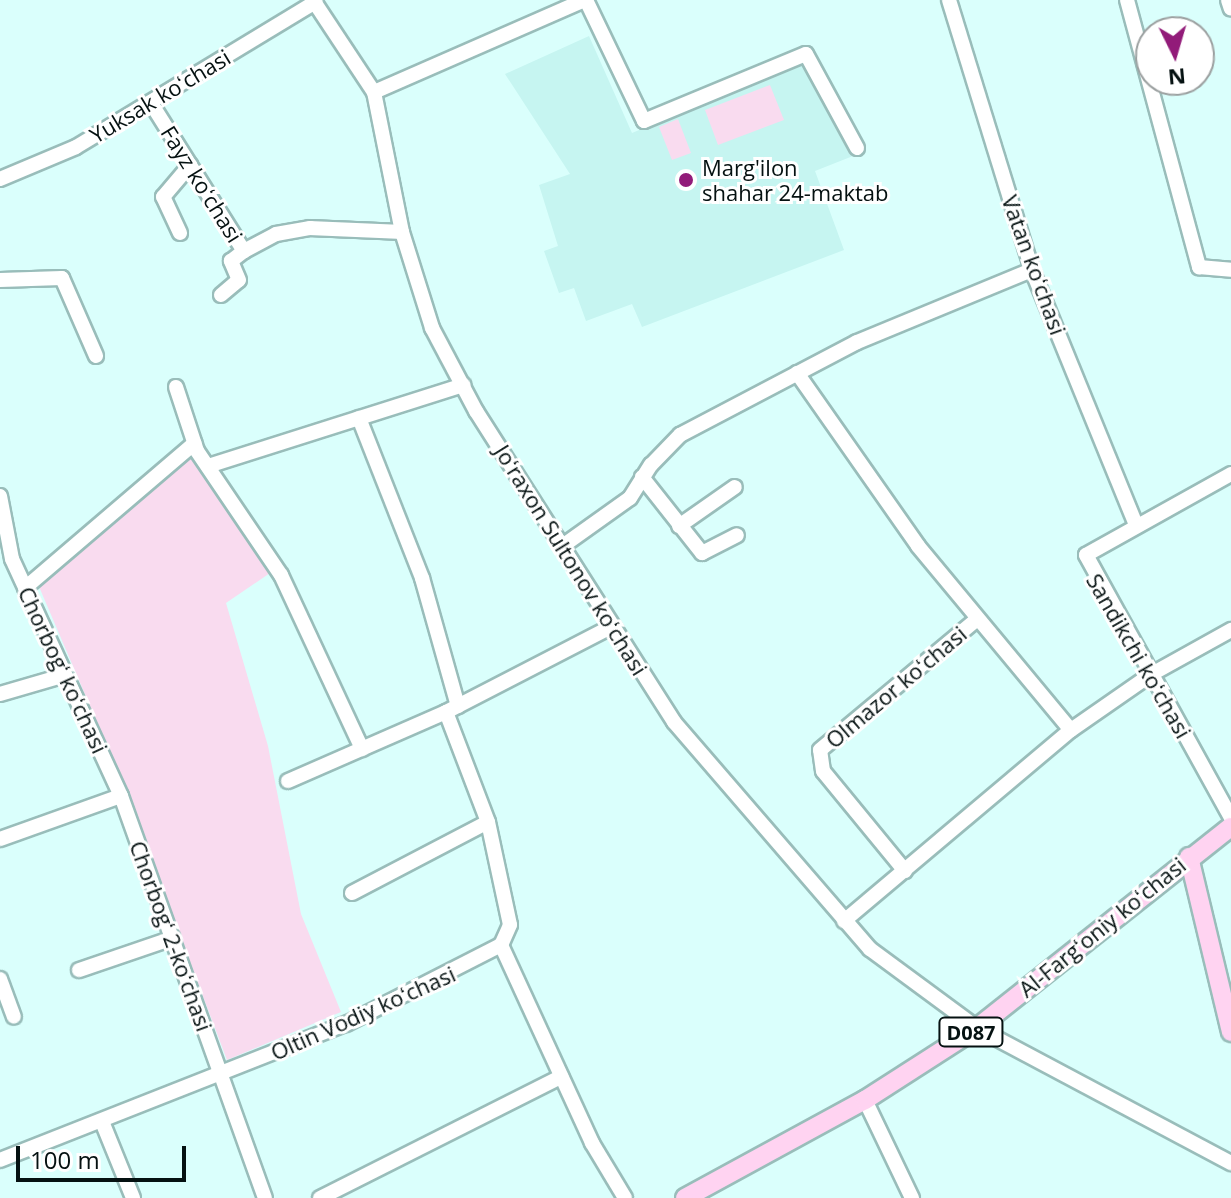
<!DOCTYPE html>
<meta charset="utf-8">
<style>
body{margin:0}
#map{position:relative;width:1231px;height:1198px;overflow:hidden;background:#dafffc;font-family:"Open Sans",sans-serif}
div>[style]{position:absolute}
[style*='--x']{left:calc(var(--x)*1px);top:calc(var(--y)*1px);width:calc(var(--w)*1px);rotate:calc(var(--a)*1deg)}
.built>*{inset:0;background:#c6f5f1}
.green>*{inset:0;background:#f9dbef}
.roads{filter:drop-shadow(2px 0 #99bdba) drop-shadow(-2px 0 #99bdba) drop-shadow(0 2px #99bdba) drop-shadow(0 -2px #99bdba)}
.minor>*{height:14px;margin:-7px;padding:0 7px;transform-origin:7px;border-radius:7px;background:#fff}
.major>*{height:18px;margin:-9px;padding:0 9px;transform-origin:9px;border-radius:9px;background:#ffd3f1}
.dots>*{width:22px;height:22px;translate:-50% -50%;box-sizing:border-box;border:4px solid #fff;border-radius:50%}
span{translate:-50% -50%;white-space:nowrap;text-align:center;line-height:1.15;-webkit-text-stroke:6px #fff;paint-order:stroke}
.shield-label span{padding:2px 6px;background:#fff;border:2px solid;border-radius:6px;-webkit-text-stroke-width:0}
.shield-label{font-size:20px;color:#051111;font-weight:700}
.street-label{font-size:22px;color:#051111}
.poi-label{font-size:22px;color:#051111}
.left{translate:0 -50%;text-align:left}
.north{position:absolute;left:1135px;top:16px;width:80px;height:80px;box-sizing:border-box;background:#fff;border:2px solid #9ba0a0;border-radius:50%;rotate:175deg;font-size:22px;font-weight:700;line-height:32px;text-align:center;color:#051111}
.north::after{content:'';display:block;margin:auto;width:28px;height:36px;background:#921b79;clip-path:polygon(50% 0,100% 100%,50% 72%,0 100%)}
.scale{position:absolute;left:16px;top:1146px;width:170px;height:36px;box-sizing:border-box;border:4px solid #051111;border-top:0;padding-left:10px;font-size:24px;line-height:28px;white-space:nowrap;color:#051111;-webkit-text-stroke:6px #fff;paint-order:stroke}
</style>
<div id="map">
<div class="built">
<div style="clip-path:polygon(589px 36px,632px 133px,810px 59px,853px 156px,815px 171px,844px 250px,642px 327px,632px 304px,586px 321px,574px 288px,559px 293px,544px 251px,558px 246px,539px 185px,570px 174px,505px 74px)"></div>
</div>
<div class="green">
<div style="clip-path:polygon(770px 85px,784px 120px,718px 145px,705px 110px)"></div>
<div style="clip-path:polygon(678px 119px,691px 153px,672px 160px,659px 127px)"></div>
<div style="clip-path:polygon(192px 449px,270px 573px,226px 603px,268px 746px,301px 914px,341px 1012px,227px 1060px,119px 774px,37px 582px)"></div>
</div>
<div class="roads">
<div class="minor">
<div style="--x:313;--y:0;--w:110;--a:56.5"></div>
<div style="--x:374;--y:92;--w:143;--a:78.7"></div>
<div style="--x:402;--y:232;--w:101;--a:72.6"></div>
<div style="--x:432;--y:328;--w:94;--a:62.1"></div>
<div style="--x:476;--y:411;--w:369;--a:57.5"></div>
<div style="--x:674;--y:722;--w:300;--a:49.2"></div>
<div style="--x:870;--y:949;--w:133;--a:36.4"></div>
<div style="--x:977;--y:1028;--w:288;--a:28"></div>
<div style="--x:586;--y:0;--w:134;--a:64.4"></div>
<div style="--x:644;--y:121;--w:175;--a:-22.5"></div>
<div style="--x:806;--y:54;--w:107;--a:61.5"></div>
<div style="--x:949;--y:0;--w:282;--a:72.9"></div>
<div style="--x:1032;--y:270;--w:273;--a:67.8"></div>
<div style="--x:1127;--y:0;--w:277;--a:74.9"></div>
<div style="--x:1199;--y:267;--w:32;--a:5"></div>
<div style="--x:1228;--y:0;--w:9;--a:72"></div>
<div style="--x:374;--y:92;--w:230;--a:-23.6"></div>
<div style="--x:151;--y:103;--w:175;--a:57.9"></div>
<div style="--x:244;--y:251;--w:36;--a:-28"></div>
<div style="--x:276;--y:234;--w:35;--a:-10"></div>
<div style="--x:310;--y:228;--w:92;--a:2.5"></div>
<div style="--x:0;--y:179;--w:82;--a:-22.8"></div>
<div style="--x:76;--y:147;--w:280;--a:-31.2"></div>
<div style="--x:180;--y:233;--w:40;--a:-115"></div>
<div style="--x:163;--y:197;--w:42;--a:-49.8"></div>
<div style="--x:0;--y:280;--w:62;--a:-1.8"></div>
<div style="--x:62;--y:278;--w:85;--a:66.4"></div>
<div style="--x:221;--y:295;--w:23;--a:-40"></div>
<div style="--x:239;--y:280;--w:21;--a:-113"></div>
<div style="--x:231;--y:261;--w:16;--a:-38"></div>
<div style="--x:797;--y:373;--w:211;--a:55"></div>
<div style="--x:918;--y:546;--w:239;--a:50.3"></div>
<div style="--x:176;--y:387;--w:67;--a:71.8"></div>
<div style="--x:197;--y:451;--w:150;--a:55.9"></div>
<div style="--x:281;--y:575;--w:192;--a:65"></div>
<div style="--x:359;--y:418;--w:172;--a:68.5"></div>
<div style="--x:422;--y:578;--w:133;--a:74.3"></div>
<div style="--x:208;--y:466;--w:268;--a:-17.6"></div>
<div style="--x:1231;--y:474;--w:166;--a:150.8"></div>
<div style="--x:1086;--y:555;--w:300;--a:61.1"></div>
<div style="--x:642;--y:477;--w:97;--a:51.7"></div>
<div style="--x:702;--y:553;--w:39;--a:-27"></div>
<div style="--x:0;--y:496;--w:64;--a:79.2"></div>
<div style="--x:12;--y:559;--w:261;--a:65.3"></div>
<div style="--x:121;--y:796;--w:427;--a:70.3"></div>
<div style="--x:679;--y:526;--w:68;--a:-34.9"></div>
<div style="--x:564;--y:545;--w:81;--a:-35.5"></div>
<div style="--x:630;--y:498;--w:39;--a:-58"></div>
<div style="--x:651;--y:465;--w:42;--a:-46"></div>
<div style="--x:680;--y:435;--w:200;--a:-27.7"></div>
<div style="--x:857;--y:342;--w:189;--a:-22.4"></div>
<div style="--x:25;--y:588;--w:223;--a:-40.5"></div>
<div style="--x:0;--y:694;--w:68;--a:-16.3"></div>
<div style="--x:446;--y:712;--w:118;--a:69.1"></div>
<div style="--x:488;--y:822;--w:105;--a:77.9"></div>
<div style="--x:510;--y:925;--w:22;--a:114"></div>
<div style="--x:501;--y:945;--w:218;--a:65.3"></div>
<div style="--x:592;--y:1143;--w:64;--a:59"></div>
<div style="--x:288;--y:781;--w:172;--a:-23.6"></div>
<div style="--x:446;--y:712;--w:186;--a:-27.3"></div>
<div style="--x:0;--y:839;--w:128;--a:-19.6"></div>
<div style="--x:905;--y:871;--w:129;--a:-129.4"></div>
<div style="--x:823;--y:771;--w:21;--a:-98"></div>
<div style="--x:820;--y:750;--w:204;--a:-39.8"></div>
<div style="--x:352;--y:893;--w:153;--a:-27.6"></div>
<div style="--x:844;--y:921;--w:297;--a:-40.1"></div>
<div style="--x:1071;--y:730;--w:96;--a:-34.8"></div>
<div style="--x:1150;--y:675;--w:93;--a:-29.1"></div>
<div style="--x:79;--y:970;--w:99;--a:-18.8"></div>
<div style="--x:0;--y:979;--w:40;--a:69.8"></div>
<div style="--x:865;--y:1100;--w:109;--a:64.4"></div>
<div style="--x:103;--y:1124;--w:80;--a:67.9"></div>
<div style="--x:0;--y:1160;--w:372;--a:-21.5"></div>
<div style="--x:346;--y:1024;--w:174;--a:-27"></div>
<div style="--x:320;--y:1198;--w:270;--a:-26.7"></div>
</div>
<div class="major">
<div style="--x:1189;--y:857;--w:180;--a:76.5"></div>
<div style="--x:685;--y:1198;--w:205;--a:-28.6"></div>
<div style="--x:865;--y:1100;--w:133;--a:-32.7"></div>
<div style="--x:977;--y:1028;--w:324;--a:-38.4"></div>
</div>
</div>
<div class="dots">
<div style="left:686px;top:180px;background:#921b79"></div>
</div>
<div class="shield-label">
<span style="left:971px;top:1032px">D087</span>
</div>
<div class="street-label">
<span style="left:160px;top:96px;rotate:-31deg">Yuksak koʻchasi</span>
<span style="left:202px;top:184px;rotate:58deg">Fayz koʻchasi</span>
<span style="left:1034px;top:265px;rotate:70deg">Vatan koʻchasi</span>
<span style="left:571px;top:560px;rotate:58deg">Joʻraxon Sultonov koʻchasi</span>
<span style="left:1139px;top:656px;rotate:60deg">Sandikchi koʻchasi</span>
<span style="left:63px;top:670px;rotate:65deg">Chorbogʻ koʻchasi</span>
<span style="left:896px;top:687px;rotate:-40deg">Olmazor koʻchasi</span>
<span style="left:1102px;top:927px;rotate:-39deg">Al-Fargʻoniy koʻchasi</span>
<span style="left:171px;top:936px;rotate:70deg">Chorbogʻ 2-koʻchasi</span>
<span style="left:363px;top:1013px;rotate:-24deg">Oltin Vodiy koʻchasi</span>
</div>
<div class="poi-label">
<span class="left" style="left:702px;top:180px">Marg'ilon<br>shahar 24-maktab</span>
</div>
<div class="north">N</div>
<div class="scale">100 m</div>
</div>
